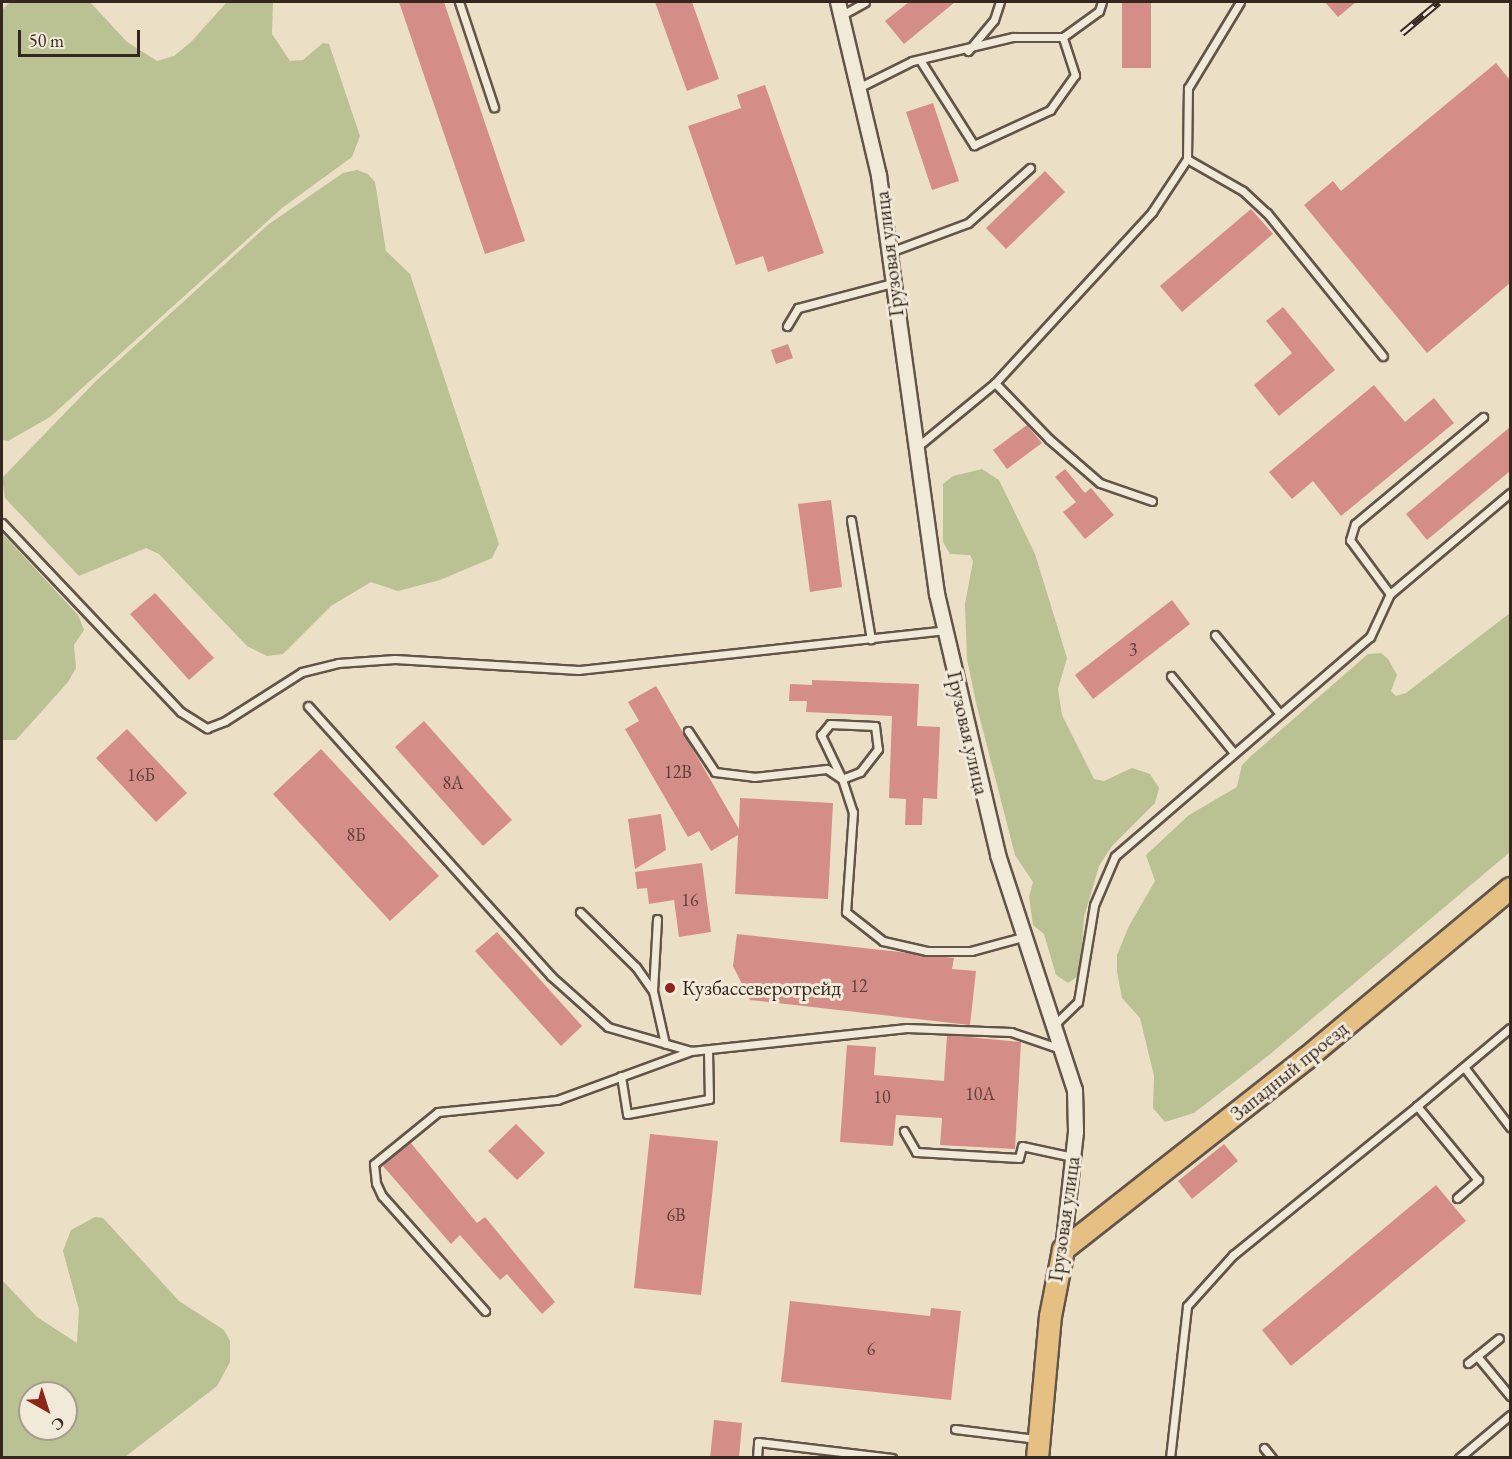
<!DOCTYPE html>
<meta charset="utf-8">
<style>
body{margin:0}
#map{position:relative;width:1512px;height:1459px;overflow:hidden;background:#ebdfc5;font-family:"EB Garamond",serif}
div>[style]{position:absolute}
[style*='--x']{left:calc(var(--x)*1px);top:calc(var(--y)*1px);width:calc(var(--w)*1px);rotate:calc(var(--a)*1deg)}
.green>*{inset:0;background:#bac193}
.building>*{inset:0;background:#d58e87}
.roads{filter:drop-shadow(2px 0 #625449) drop-shadow(-2px 0 #625449) drop-shadow(0 2px #625449) drop-shadow(0 -2px #625449)}
.lane>*{height:7px;margin:-3.5px;padding:0 3.5px;transform-origin:3.5px;border-radius:3.5px;background:#f2ead9}
.street>*{height:14px;margin:-7px;padding:0 7px;transform-origin:7px;border-radius:7px;background:#f2ead9}
.primary>*{height:21px;margin:-10.5px;padding:0 10.5px;transform-origin:10.5px;border-radius:10.5px;background:#e6c082}
.rail>*{height:7px;margin-top:-3.5px;transform-origin:0;background:repeating-linear-gradient(90deg,#f2ead9 0 14px,#352620 0 28px);box-sizing:border-box;border-block:2px solid #352620}
.dots>*{width:16px;height:16px;translate:-50% -50%;box-sizing:border-box;border:3px solid #f2ead9;border-radius:50%}
span{translate:-50% -50%;white-space:nowrap;text-align:center;line-height:1.15;-webkit-text-stroke:6px #f2ead9;paint-order:stroke}
.number-label{font-size:18px;color:#5d403a}
.number-label span{-webkit-text-stroke-width:0}
.street-label{font-size:21px;color:#352620}
.poi-label{font-size:21px;color:#352620}
.left{translate:0 -50%;text-align:left}
.frame{position:absolute;inset:0;border:3px solid #352620;pointer-events:none}
.north{position:absolute;left:18px;top:1381px;width:60px;height:60px;box-sizing:border-box;background:#f2ead9;border:2px solid #a69c8f;border-radius:50%;rotate:141deg;font-size:16px;font-weight:700;line-height:24px;text-align:center;color:#352620}
.north::after{content:'';display:block;margin:auto;width:21px;height:27px;background:#8f2418;clip-path:polygon(50% 0,100% 100%,50% 72%,0 100%)}
.scale{position:absolute;left:18px;top:30px;width:122px;height:27px;box-sizing:border-box;border:3px solid #352620;border-top:0;padding-left:8px;font-size:18px;line-height:21px;white-space:nowrap;color:#352620;-webkit-text-stroke:4px #f2ead9;paint-order:stroke}
</style>
<div id="map">
<div class="green">
<div style="clip-path:polygon(10px 2px,90px 2px,127px 42px,157px 61px,174px 56px,191px 42px,227px 2px,273px 2px,272px 34px,290px 61px,303px 60px,323px 43px,329px 44px,360px 136px,352px 157px,282px 208px,50px 417px,8px 441px,2px 440px,2px 10px)"></div>
<div style="clip-path:polygon(357px 170px,368px 174px,375px 182px,386px 251px,410px 274px,499px 544px,492px 558px,440px 580px,398px 591px,371px 582px,331px 606px,283px 654px,267px 656px,247px 646px,159px 554px,146px 548px,79px 576px,5px 498px,2px 478px,96px 381px,269px 224px,343px 173px)"></div>
<div style="clip-path:polygon(982px 469px,999px 480px,1035px 554px,1067px 658px,1058px 689px,1062px 715px,1094px 779px,1104px 781px,1132px 768px,1150px 774px,1159px 788px,1155px 803px,1112px 846px,1099px 866px,1084px 917px,1080px 975px,1068px 983px,1056px 975px,1044px 934px,1033px 925px,1029px 897px,1033px 882px,1015px 855px,977px 707px,967px 659px,965px 604px,973px 561px,970px 555px,950px 554px,943px 542px,943px 484px,953px 476px)"></div>
<div style="clip-path:polygon(2px 533px,78px 615px,84px 630px,74px 645px,76px 668px,68px 682px,16px 740px,2px 740px)"></div>
<div style="clip-path:polygon(1510px 613px,1510px 852px,1269px 1055px,1194px 1113px,1165px 1122px,1153px 1108px,1154px 1076px,1140px 1018px,1122px 998px,1117px 971px,1117px 955px,1129px 926px,1155px 881px,1146px 855px,1189px 815px,1237px 787px,1242px 765px,1251px 756px,1368px 654px,1381px 653px,1388px 659px,1397px 675px,1391px 691px,1396px 696px,1406px 693px)"></div>
<div style="clip-path:polygon(evenodd,95px 1217px,103px 1218px,179px 1301px,224px 1330px,230px 1341px,230px 1362px,217px 1386px,125px 1457px,2px 1457px,2px 1280px,37px 1317px,77px 1343px,79px 1310px,63px 1251px,71px 1230px,95px 1217px,30px 1393px,66px 1393px,66px 1429px,30px 1429px,30px 1393px)"></div>
</div>
<div class="building">
<div style="clip-path:polygon(399px 2px,444px 2px,525px 241px,485px 254px)"></div>
<div style="clip-path:polygon(655px 2px,692px 2px,719px 79px,687px 91px)"></div>
<div style="clip-path:polygon(909px 2px,955px 2px,904px 44px,885px 21px)"></div>
<div style="clip-path:polygon(1122px 2px,1151px 2px,1151px 68px,1122px 68px)"></div>
<div style="clip-path:polygon(1325px 2px,1356px 2px,1338px 17px)"></div>
<div style="clip-path:polygon(1496px 63px,1510px 80px,1510px 283px,1427px 353px,1304px 205px,1333px 181px,1341px 191px)"></div>
<div style="clip-path:polygon(765px 85px,824px 253px,768px 272px,763px 256px,736px 265px,688px 126px,741px 108px,737px 95px)"></div>
<div style="clip-path:polygon(933px 103px,959px 181px,932px 190px,906px 112px)"></div>
<div style="clip-path:polygon(1045px 171px,1065px 192px,1006px 249px,986px 228px)"></div>
<div style="clip-path:polygon(1251px 209px,1273px 234px,1182px 312px,1160px 286px)"></div>
<div style="clip-path:polygon(1283px 307px,1335px 370px,1279px 416px,1254px 385px,1292px 353px,1266px 321px)"></div>
<div style="clip-path:polygon(788px 344px,793px 358px,776px 364px,771px 350px)"></div>
<div style="clip-path:polygon(1374px 385px,1405px 422px,1434px 398px,1454px 423px,1341px 516px,1313px 481px,1292px 499px,1269px 472px)"></div>
<div style="clip-path:polygon(1027px 425px,1042px 443px,1007px 469px,993px 450px)"></div>
<div style="clip-path:polygon(1510px 427px,1510px 471px,1427px 540px,1406px 514px)"></div>
<div style="clip-path:polygon(1065px 469px,1085px 493px,1091px 488px,1114px 515px,1085px 539px,1063px 512px,1076px 502px,1055px 477px)"></div>
<div style="clip-path:polygon(831px 500px,842px 587px,810px 592px,798px 504px)"></div>
<div style="clip-path:polygon(155px 593px,214px 658px,189px 680px,130px 614px)"></div>
<div style="clip-path:polygon(1172px 600px,1190px 624px,1093px 699px,1075px 675px)"></div>
<div style="clip-path:polygon(812px 680px,919px 684px,917px 726px,940px 727px,937px 799px,923px 798px,922px 825px,905px 825px,906px 799px,889px 798px,892px 716px,806px 712px,807px 701px,789px 701px,790px 684px,812px 685px)"></div>
<div style="clip-path:polygon(656px 686px,739px 829px,740px 798px,833px 803px,828px 899px,735px 894px,738px 835px,711px 851px,699px 831px,688px 837px,625px 729px,639px 721px,628px 702px)"></div>
<div style="clip-path:polygon(424px 721px,512px 820px,483px 846px,395px 747px)"></div>
<div style="clip-path:polygon(127px 729px,187px 793px,156px 822px,96px 758px)"></div>
<div style="clip-path:polygon(321px 749px,439px 876px,390px 921px,273px 794px)"></div>
<div style="clip-path:polygon(661px 814px,666px 850px,635px 869px,628px 819px)"></div>
<div style="clip-path:polygon(702px 863px,711px 932px,679px 937px,674px 900px,649px 904px,647px 888px,637px 889px,635px 872px)"></div>
<div style="clip-path:polygon(497px 932px,582px 1026px,561px 1046px,475px 951px)"></div>
<div style="clip-path:polygon(737px 934px,954px 958px,952px 969px,976px 971px,970px 1025px,750px 1000px,733px 966px)"></div>
<div style="clip-path:polygon(947px 1035px,1021px 1042px,1015px 1149px,940px 1145px,942px 1118px,896px 1115px,893px 1146px,840px 1142px,847px 1045px,876px 1047px,874px 1075px,944px 1081px)"></div>
<div style="clip-path:polygon(516px 1124px,545px 1153px,517px 1180px,488px 1151px)"></div>
<div style="clip-path:polygon(650px 1134px,718px 1141px,701px 1295px,634px 1288px)"></div>
<div style="clip-path:polygon(410px 1142px,477px 1223px,485px 1217px,555px 1302px,542px 1314px,507px 1274px,500px 1280px,460px 1235px,451px 1244px,383px 1166px)"></div>
<div style="clip-path:polygon(1224px 1144px,1238px 1161px,1192px 1199px,1178px 1181px)"></div>
<div style="clip-path:polygon(1436px 1185px,1466px 1221px,1291px 1366px,1262px 1330px)"></div>
<div style="clip-path:polygon(790px 1301px,930px 1316px,931px 1308px,961px 1311px,951px 1400px,781px 1382px)"></div>
<div style="clip-path:polygon(714px 1420px,742px 1423px,739px 1458px,710px 1458px)"></div>
</div>
<div class="roads">
<div class="lane">
<div style="--x:459;--y:2;--w:111;--a:71.6"></div>
<div style="--x:842;--y:15;--w:26;--a:-29"></div>
<div style="--x:968;--y:51;--w:40;--a:-50"></div>
<div style="--x:994;--y:20;--w:19;--a:-72"></div>
<div style="--x:920;--y:60;--w:101;--a:57.6"></div>
<div style="--x:974;--y:145;--w:84;--a:-24.7"></div>
<div style="--x:1050;--y:110;--w:43;--a:-54.5"></div>
<div style="--x:1075;--y:75;--w:40;--a:-108"></div>
<div style="--x:860;--y:87;--w:58;--a:-26.6"></div>
<div style="--x:912;--y:61;--w:104;--a:-13.4"></div>
<div style="--x:1013;--y:37;--w:50;--a:0"></div>
<div style="--x:1063;--y:37;--w:44;--a:-35.8"></div>
<div style="--x:1099;--y:11;--w:9;--a:-72"></div>
<div style="--x:1187;--y:159;--w:64;--a:29.7"></div>
<div style="--x:1243;--y:191;--w:33;--a:43"></div>
<div style="--x:1267;--y:213;--w:184;--a:51"></div>
<div style="--x:890;--y:252;--w:83;--a:-20.4"></div>
<div style="--x:968;--y:223;--w:83;--a:-41.6"></div>
<div style="--x:787;--y:326;--w:21;--a:-59"></div>
<div style="--x:798;--y:308;--w:97;--a:-14.9"></div>
<div style="--x:995;--y:383;--w:78;--a:46"></div>
<div style="--x:1049;--y:439;--w:67;--a:40.8"></div>
<div style="--x:1100;--y:483;--w:55;--a:19.1"></div>
<div style="--x:917;--y:447;--w:101;--a:-39.4"></div>
<div style="--x:995;--y:383;--w:232;--a:-47.4"></div>
<div style="--x:1152;--y:212;--w:64;--a:-56.6"></div>
<div style="--x:1187;--y:159;--w:71;--a:-89.2"></div>
<div style="--x:1188;--y:88;--w:100;--a:-58.8"></div>
<div style="--x:851;--y:520;--w:121;--a:80.5"></div>
<div style="--x:2;--y:523;--w:260;--a:46.6"></div>
<div style="--x:181;--y:712;--w:31;--a:32"></div>
<div style="--x:207;--y:728;--w:19;--a:-21"></div>
<div style="--x:225;--y:721;--w:91;--a:-32.5"></div>
<div style="--x:302;--y:672;--w:37;--a:-14"></div>
<div style="--x:338;--y:663;--w:57;--a:-4"></div>
<div style="--x:395;--y:659;--w:184;--a:3.4"></div>
<div style="--x:579;--y:670;--w:368;--a:-6.2"></div>
<div style="--x:1390;--y:594;--w:67;--a:-126.5"></div>
<div style="--x:1350;--y:540;--w:17;--a:-73"></div>
<div style="--x:1355;--y:524;--w:167;--a:-39.9"></div>
<div style="--x:1215;--y:635;--w:102;--a:50.6"></div>
<div style="--x:1171;--y:676;--w:99;--a:50.7"></div>
<div style="--x:308;--y:706;--w:363;--a:48"></div>
<div style="--x:551;--y:976;--w:76;--a:41.8"></div>
<div style="--x:608;--y:1027;--w:86;--a:16.1"></div>
<div style="--x:830;--y:724;--w:45;--a:2.5"></div>
<div style="--x:875;--y:726;--w:23;--a:83"></div>
<div style="--x:878;--y:749;--w:29;--a:128"></div>
<div style="--x:860;--y:772;--w:19;--a:159"></div>
<div style="--x:842;--y:779;--w:49;--a:-115.5"></div>
<div style="--x:821;--y:735;--w:14;--a:-51"></div>
<div style="--x:688;--y:731;--w:49;--a:56.6"></div>
<div style="--x:715;--y:772;--w:39;--a:7"></div>
<div style="--x:754;--y:777;--w:73;--a:-6.3"></div>
<div style="--x:827;--y:769;--w:18;--a:34"></div>
<div style="--x:842;--y:779;--w:35;--a:72"></div>
<div style="--x:853;--y:812;--w:100;--a:94"></div>
<div style="--x:846;--y:912;--w:47;--a:38.1"></div>
<div style="--x:883;--y:941;--w:45;--a:12.8"></div>
<div style="--x:927;--y:951;--w:44;--a:0"></div>
<div style="--x:971;--y:951;--w:54;--a:-15.1"></div>
<div style="--x:580;--y:912;--w:78;--a:44.5"></div>
<div style="--x:636;--y:967;--w:29;--a:55"></div>
<div style="--x:653;--y:991;--w:54;--a:77.2"></div>
<div style="--x:653;--y:991;--w:72;--a:-86.8"></div>
<div style="--x:1054;--y:1025;--w:33;--a:-44"></div>
<div style="--x:1078;--y:1002;--w:98;--a:-80.6"></div>
<div style="--x:1094;--y:905;--w:53;--a:-66.8"></div>
<div style="--x:1115;--y:856;--w:336;--a:-40.7"></div>
<div style="--x:1370;--y:637;--w:47;--a:-65.1"></div>
<div style="--x:1390;--y:594;--w:157;--a:-40.1"></div>
<div style="--x:1464;--y:1067;--w:76;--a:52.5"></div>
<div style="--x:621;--y:1076;--w:38;--a:81"></div>
<div style="--x:627;--y:1114;--w:83;--a:-10.4"></div>
<div style="--x:709;--y:1099;--w:49;--a:-91.2"></div>
<div style="--x:904;--y:1131;--w:24;--a:60"></div>
<div style="--x:916;--y:1152;--w:103;--a:3.3"></div>
<div style="--x:1019;--y:1158;--w:12;--a:-76"></div>
<div style="--x:1022;--y:1146;--w:52;--a:12.2"></div>
<div style="--x:1457;--y:1198;--w:28;--a:-41"></div>
<div style="--x:1478;--y:1180;--w:96;--a:-129.5"></div>
<div style="--x:1417;--y:1106;--w:121;--a:-40"></div>
<div style="--x:485;--y:1311;--w:154;--a:-131.8"></div>
<div style="--x:382;--y:1196;--w:14;--a:-115"></div>
<div style="--x:376;--y:1183;--w:19;--a:-96"></div>
<div style="--x:374;--y:1164;--w:82;--a:-39.1"></div>
<div style="--x:438;--y:1112;--w:120;--a:-5.8"></div>
<div style="--x:557;--y:1100;--w:143;--a:-20.1"></div>
<div style="--x:691;--y:1051;--w:217;--a:-6.1"></div>
<div style="--x:907;--y:1028;--w:104;--a:2.2"></div>
<div style="--x:1011;--y:1032;--w:53;--a:18.8"></div>
<div style="--x:1477;--y:1356;--w:28;--a:-39"></div>
<div style="--x:1468;--y:1363;--w:11;--a:-38"></div>
<div style="--x:1477;--y:1356;--w:52;--a:50.5"></div>
<div style="--x:955;--y:1429;--w:83;--a:7"></div>
<div style="--x:1264;--y:1448;--w:13;--a:51"></div>
<div style="--x:757;--y:1458;--w:16;--a:-86"></div>
<div style="--x:758;--y:1442;--w:135;--a:6.8"></div>
<div style="--x:1170;--y:1458;--w:153;--a:-83.6"></div>
<div style="--x:1187;--y:1306;--w:69;--a:-48"></div>
<div style="--x:1233;--y:1255;--w:237;--a:-39"></div>
<div style="--x:1459;--y:1458;--w:67;--a:-40.1"></div>
</div>
<div class="street">
<div style="--x:838;--y:2;--w:179;--a:76.7"></div>
<div style="--x:879;--y:176;--w:422;--a:82.1"></div>
<div style="--x:937;--y:594;--w:268;--a:76.8"></div>
<div style="--x:998;--y:855;--w:247;--a:71.9"></div>
<div style="--x:1075;--y:1090;--w:42;--a:88.6"></div>
<div style="--x:1076;--y:1132;--w:118;--a:96.3"></div>
</div>
<div class="primary">
<div style="--x:1037;--y:1458;--w:143;--a:-84.8"></div>
<div style="--x:1050;--y:1316;--w:68;--a:-79"></div>
<div style="--x:1063;--y:1249;--w:310;--a:-38.2"></div>
<div style="--x:1307;--y:1057;--w:264;--a:-39.8"></div>
</div>
</div>
<div class="rail">
<div style="--x:1402;--y:33;--w:48;--a:-40"></div>
</div>
<div class="dots">
<div style="left:670px;top:988px;background:#8f2418"></div>
</div>
<div class="number-label">
<span style="left:1133px;top:650px">3</span>
<span style="left:678px;top:772px">12В</span>
<span style="left:141px;top:775px">16Б</span>
<span style="left:453px;top:783px">8А</span>
<span style="left:356px;top:835px">8Б</span>
<span style="left:690px;top:900px">16</span>
<span style="left:859px;top:986px">12</span>
<span style="left:980px;top:1094px">10А</span>
<span style="left:882px;top:1097px">10</span>
<span style="left:676px;top:1215px">6В</span>
<span style="left:871px;top:1349px">6</span>
</div>
<div class="street-label">
<span style="left:889px;top:254px;rotate:-97deg">Грузовая улица</span>
<span style="left:968px;top:733px;rotate:77deg">Грузовая улица</span>
<span style="left:1289px;top:1071px;rotate:-39deg">Западный проезд</span>
<span style="left:1064px;top:1219px;rotate:-82deg">Грузовая улица</span>
</div>
<div class="poi-label">
<span class="left" style="left:682px;top:988px">Кузбассеверотрейд</span>
</div>
<div class="frame"></div>
<div class="north">С</div>
<div class="scale">50 m</div>
</div>
